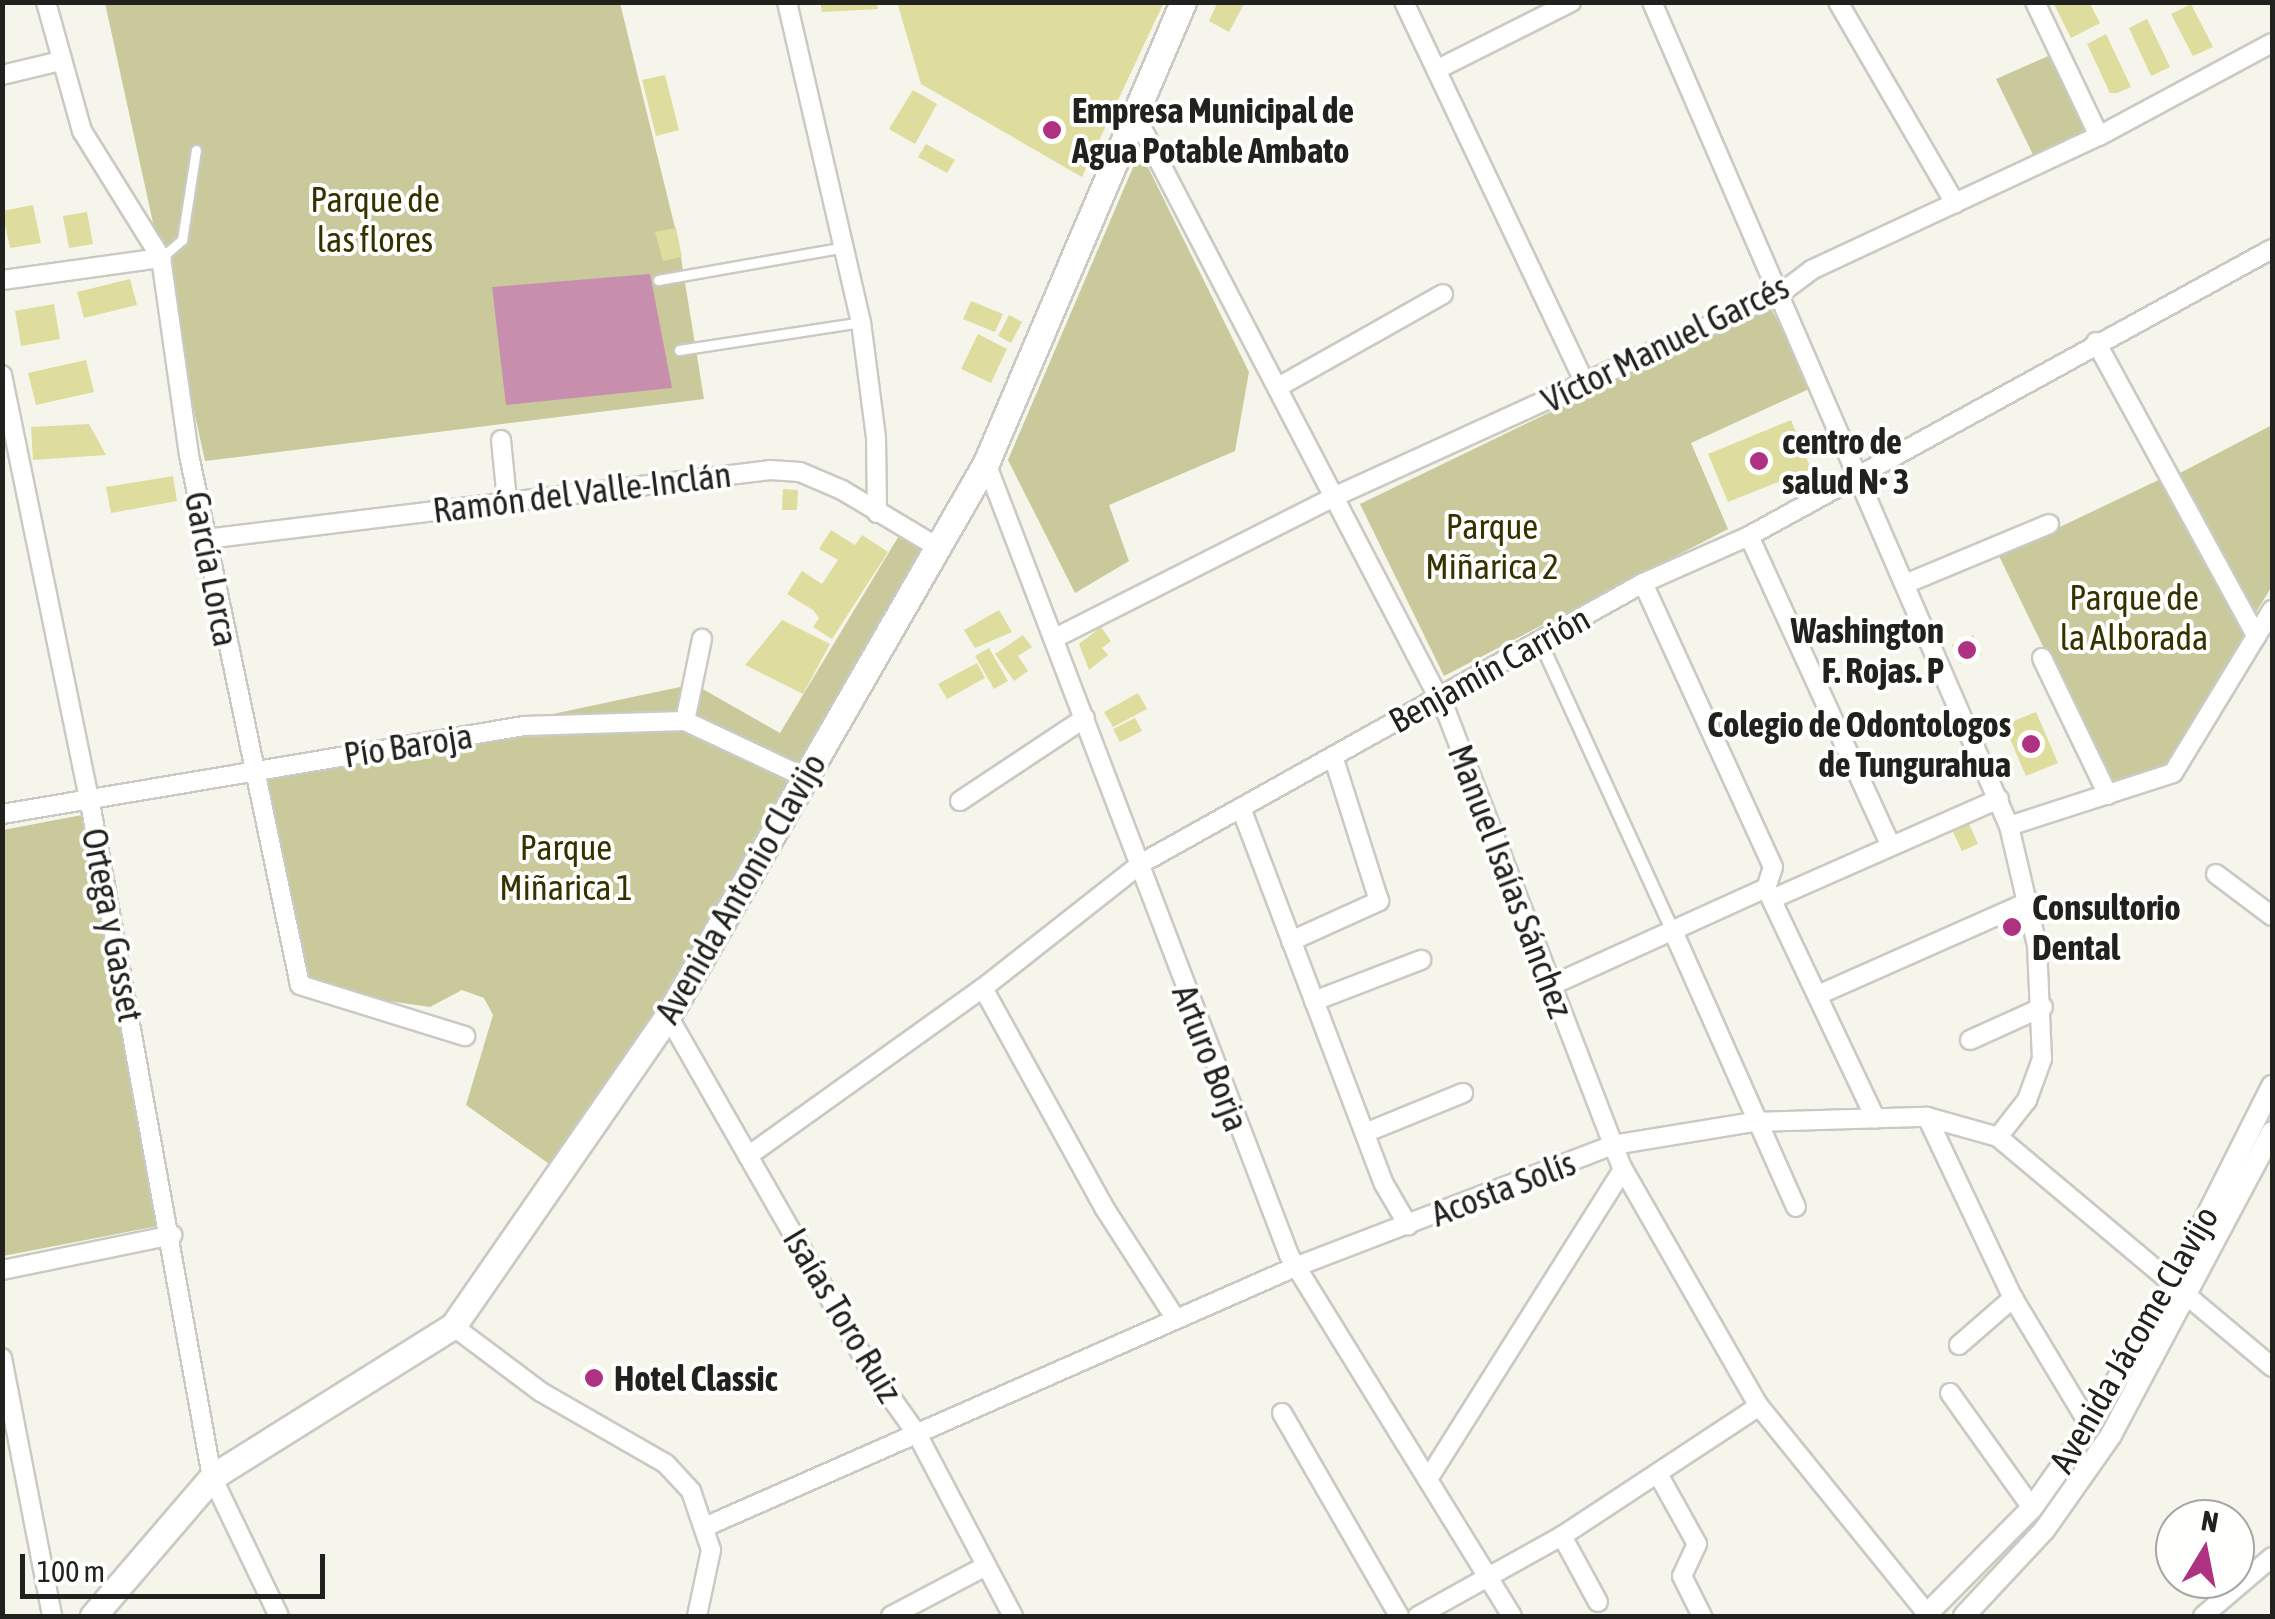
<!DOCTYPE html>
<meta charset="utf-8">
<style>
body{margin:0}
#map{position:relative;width:2275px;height:1619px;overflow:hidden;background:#f5f5ec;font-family:"Asap Condensed",sans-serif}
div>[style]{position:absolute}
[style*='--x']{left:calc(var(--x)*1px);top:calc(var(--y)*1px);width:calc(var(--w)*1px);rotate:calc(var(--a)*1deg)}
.green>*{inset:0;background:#cac99b}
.water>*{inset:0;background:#c88ead}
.building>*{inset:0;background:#dedd9e}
.roads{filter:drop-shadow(2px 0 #cacac2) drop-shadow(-2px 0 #cacac2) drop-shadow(0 2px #cacac2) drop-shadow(0 -2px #cacac2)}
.service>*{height:9px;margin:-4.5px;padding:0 4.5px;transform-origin:4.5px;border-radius:4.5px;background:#fff}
.pedestrian>*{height:12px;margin:-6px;padding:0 6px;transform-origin:6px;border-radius:6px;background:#fff}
.minor>*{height:18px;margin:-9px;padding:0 9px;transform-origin:9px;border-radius:9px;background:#fff}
.tertiary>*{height:20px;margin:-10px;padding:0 10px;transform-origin:10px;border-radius:10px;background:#fff}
.secondary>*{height:25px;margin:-12.5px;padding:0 12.5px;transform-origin:12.5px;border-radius:12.5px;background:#fff}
.dots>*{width:28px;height:28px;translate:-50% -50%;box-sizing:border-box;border:5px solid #fffffe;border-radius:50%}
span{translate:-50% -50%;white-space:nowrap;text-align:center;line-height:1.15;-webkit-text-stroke:8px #fffffe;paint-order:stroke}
.poi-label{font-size:35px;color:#21211e;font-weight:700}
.left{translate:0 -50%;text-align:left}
.right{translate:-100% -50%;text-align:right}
.park-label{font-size:35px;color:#353200}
.street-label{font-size:35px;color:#21211e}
.frame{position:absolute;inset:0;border:5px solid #21211e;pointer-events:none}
.north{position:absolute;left:2155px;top:1499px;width:100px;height:100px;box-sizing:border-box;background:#fffffe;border:2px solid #a6a6a4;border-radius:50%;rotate:10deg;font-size:28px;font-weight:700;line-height:40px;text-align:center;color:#21211e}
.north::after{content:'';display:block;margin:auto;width:35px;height:45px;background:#af3282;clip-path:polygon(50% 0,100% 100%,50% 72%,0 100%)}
.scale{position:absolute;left:20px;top:1554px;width:305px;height:45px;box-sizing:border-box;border:5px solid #21211e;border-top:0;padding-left:12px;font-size:30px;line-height:35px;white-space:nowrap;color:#21211e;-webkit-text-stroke:8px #fffffe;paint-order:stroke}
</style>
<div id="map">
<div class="green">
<div style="clip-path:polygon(105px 3px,620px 3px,678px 240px,704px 399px,205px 461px)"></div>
<div style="clip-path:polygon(2055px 53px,2097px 135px,2037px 163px,1996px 79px)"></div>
<div style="clip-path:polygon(1140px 151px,1249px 372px,1235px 451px,1109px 505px,1129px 561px,1075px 593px,1008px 460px)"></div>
<div style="clip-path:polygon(1770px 306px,1811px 388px,1691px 443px,1728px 529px,1444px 676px,1360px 504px)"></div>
<div style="clip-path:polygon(2272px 425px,2272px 586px,2255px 614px,2180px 473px)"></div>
<div style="clip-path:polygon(2169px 475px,2248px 634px,2166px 766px,2111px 786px,1999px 556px)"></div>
<div style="clip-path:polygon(900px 534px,930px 551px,750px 867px,555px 1168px,466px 1105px,493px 1015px,484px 998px,462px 990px,430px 1007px,305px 989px,262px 776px,694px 684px,780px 733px)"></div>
<div style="clip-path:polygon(82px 815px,158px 1226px,3px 1256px,3px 830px)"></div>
</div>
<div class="water">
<div style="clip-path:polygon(650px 274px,672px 388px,506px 405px,492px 287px)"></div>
</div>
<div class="building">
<div style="clip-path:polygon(820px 2px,877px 2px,878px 9px,822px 12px)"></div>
<div style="clip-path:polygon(897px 2px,1164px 2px,1082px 177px,921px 84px)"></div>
<div style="clip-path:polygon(1218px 2px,1245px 2px,1229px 32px,1209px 21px)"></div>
<div style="clip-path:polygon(2053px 2px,2089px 2px,2100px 23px,2071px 38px)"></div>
<div style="clip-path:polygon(2191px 4px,2213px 47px,2193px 56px,2171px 14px)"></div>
<div style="clip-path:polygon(2147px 19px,2170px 67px,2151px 76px,2129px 28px)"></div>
<div style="clip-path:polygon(2106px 34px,2131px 87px,2117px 93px,2110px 93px,2087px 44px)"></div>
<div style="clip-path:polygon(665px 75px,679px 130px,656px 136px,642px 80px)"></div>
<div style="clip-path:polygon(913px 90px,937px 104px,915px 144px,889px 129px)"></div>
<div style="clip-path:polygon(1212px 97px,1220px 111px,1210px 122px,1200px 103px)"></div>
<div style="clip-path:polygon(926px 144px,955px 160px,947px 173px,918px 157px)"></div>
<div style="clip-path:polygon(33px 205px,41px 243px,10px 248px,2px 211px)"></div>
<div style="clip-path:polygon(87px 212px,93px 244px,69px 248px,63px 216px)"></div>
<div style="clip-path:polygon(676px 228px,682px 257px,663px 261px,655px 232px)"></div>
<div style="clip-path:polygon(130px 279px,137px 305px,84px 318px,77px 292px)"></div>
<div style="clip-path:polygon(971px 301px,1003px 314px,995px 332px,963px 319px)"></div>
<div style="clip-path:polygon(54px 304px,60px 339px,21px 346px,15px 311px)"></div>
<div style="clip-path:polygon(1009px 315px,1022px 322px,1011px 343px,998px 336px)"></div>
<div style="clip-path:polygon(978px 334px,1007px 349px,991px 383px,961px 369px)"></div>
<div style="clip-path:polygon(86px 360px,94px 392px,36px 405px,28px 373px)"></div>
<div style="clip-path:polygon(1791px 420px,1811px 469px,1728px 502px,1708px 454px)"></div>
<div style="clip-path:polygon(89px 424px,106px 455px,33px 460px,31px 427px)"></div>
<div style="clip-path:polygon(173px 476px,177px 501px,111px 513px,106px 487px)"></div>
<div style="clip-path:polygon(783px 489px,798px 490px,797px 510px,782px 510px)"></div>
<div style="clip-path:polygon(831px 530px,855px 545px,862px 535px,888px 552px,832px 639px,813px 627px,819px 618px,813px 610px,787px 594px,802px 571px,822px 584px,838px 560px,819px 549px)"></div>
<div style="clip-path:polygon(999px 610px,1012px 632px,975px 648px,964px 630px)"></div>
<div style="clip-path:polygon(782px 620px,830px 644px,803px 694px,745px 665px)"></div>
<div style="clip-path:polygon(1101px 627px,1111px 641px,1102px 648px,1108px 655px,1089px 670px,1079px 644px)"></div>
<div style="clip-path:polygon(1023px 635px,1032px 647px,1018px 656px,1028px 671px,1014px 681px,995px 654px)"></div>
<div style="clip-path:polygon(1973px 635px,1982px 654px,1960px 664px,1952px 645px)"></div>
<div style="clip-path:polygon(989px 648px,1008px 681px,994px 689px,975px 656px)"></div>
<div style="clip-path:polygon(977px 663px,985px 678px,947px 699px,938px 684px)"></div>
<div style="clip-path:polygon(1138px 693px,1147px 709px,1113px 727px,1104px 712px)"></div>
<div style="clip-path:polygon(2036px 712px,2058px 763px,2026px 776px,2004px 725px)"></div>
<div style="clip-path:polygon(1135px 718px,1142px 731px,1120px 742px,1113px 729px)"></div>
<div style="clip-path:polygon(1967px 819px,1978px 844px,1962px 851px,1950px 826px)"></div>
</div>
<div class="roads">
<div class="service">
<div style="--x:161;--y:258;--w:28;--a:-41"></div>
<div style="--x:182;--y:240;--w:91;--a:-81.2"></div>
<div style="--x:658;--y:280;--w:190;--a:-10"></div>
<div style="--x:679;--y:350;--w:184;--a:-8.7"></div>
</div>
<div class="pedestrian">
<div style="--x:1540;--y:641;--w:319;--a:65.4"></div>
</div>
<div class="minor">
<div style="--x:46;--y:2;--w:134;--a:74.4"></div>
<div style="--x:82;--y:131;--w:150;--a:58.1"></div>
<div style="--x:161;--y:258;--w:199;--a:81.9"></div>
<div style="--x:189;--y:455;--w:541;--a:78.17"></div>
<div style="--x:300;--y:985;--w:173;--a:17.2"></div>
<div style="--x:787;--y:2;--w:328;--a:77"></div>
<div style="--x:861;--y:322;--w:117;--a:82.6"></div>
<div style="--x:876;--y:438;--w:75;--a:89.2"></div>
<div style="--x:1404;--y:2;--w:423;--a:64.6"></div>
<div style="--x:1652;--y:2;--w:898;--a:66.58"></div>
<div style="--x:2009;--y:826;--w:122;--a:76.8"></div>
<div style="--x:2037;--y:945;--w:114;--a:87.5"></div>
<div style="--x:2042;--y:1059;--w:44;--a:110.1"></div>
<div style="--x:2027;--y:1100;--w:47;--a:128.1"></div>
<div style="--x:1838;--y:2;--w:233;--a:59.8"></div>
<div style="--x:2035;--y:2;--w:148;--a:64.5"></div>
<div style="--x:1440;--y:68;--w:147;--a:-26.7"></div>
<div style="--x:2;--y:75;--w:60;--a:-13.6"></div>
<div style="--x:1136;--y:117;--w:673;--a:62.48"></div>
<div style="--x:1447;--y:714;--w:488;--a:68.9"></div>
<div style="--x:1623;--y:1169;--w:273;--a:60.2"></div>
<div style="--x:1759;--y:1406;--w:270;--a:51"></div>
<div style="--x:2;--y:280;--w:161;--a:-7.9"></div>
<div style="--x:2096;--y:342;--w:335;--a:61.4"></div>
<div style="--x:2;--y:375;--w:431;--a:78.4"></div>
<div style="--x:89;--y:797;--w:691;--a:79.75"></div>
<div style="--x:212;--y:1477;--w:154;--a:64.3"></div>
<div style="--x:1280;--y:386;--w:187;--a:-29.4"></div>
<div style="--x:501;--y:440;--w:60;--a:84.3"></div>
<div style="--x:986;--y:463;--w:848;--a:69.06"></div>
<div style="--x:1289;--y:1255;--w:424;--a:58.3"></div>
<div style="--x:1749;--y:536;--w:339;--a:65.4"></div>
<div style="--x:206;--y:539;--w:568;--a:-6.97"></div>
<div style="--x:770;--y:470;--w:30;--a:4"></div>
<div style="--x:800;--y:472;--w:46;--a:23.2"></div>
<div style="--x:842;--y:490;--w:113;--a:30.9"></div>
<div style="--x:1643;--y:583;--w:312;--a:65.4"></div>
<div style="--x:1773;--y:867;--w:22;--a:108"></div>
<div style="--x:1766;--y:888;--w:255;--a:64.6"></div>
<div style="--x:1905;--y:584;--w:156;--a:-22.6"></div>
<div style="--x:1055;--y:638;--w:317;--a:-26.8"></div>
<div style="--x:1338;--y:495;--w:487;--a:-24.5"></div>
<div style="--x:1781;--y:293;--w:38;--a:-37"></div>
<div style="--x:1811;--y:270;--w:318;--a:-25"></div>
<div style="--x:2099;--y:136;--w:196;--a:-28.3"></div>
<div style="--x:2042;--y:658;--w:152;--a:64.3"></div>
<div style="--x:685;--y:721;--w:84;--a:-78.3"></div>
<div style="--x:960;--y:801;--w:150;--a:-33.6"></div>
<div style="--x:1241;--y:808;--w:402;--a:69.2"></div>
<div style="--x:1384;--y:1184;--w:48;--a:59.7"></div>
<div style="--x:2;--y:814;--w:529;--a:-9.57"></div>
<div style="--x:524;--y:726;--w:161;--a:-1.8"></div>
<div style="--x:685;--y:721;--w:132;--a:25.2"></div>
<div style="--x:2009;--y:826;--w:172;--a:-17.9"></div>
<div style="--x:2173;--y:773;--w:191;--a:-58.7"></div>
<div style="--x:2216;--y:874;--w:70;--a:36.9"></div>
<div style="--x:1772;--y:899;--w:248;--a:-23.8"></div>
<div style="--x:1673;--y:931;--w:302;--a:66"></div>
<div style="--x:1291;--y:941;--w:97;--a:-24.4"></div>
<div style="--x:1379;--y:901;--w:152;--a:-107.6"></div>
<div style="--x:1550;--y:986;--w:237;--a:-24.4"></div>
<div style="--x:983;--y:988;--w:252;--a:61.1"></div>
<div style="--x:1105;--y:1209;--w:127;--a:57.2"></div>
<div style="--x:1818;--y:995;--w:232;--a:-23.9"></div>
<div style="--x:1314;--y:1001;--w:115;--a:-21"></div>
<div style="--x:668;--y:1016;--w:401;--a:60.2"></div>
<div style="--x:867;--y:1364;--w:86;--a:54.5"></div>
<div style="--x:917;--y:1434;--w:206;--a:62.2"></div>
<div style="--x:1970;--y:1040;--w:80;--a:-24.3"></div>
<div style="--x:1927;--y:1117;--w:200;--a:64.6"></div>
<div style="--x:2013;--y:1298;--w:149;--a:59"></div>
<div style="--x:1365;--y:1133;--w:106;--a:-22.2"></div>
<div style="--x:748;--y:1156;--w:289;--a:-35.6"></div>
<div style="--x:983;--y:988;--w:202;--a:-38.2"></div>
<div style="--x:1142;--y:863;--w:574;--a:-29.2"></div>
<div style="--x:1643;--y:583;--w:116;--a:-23.9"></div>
<div style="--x:1749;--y:536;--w:597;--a:-28.76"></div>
<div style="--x:2;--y:1270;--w:174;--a:-11.6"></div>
<div style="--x:453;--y:1326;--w:110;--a:36.9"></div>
<div style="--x:541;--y:1392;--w:144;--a:29.9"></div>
<div style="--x:666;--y:1464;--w:37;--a:47"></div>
<div style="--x:691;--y:1491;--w:62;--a:71.3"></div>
<div style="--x:711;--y:1550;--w:67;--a:102"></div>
<div style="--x:1959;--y:1345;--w:72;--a:-41"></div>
<div style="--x:2;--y:1358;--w:263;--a:79"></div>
<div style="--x:1950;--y:1393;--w:141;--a:54.5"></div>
<div style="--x:1282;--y:1413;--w:234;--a:60"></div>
<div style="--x:1658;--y:1474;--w:80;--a:60.9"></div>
<div style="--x:1697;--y:1544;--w:35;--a:115"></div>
<div style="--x:1682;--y:1576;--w:45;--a:63.4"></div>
<div style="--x:1428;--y:1479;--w:366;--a:-57.8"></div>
<div style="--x:707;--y:1526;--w:643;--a:-23.77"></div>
<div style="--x:1295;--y:1267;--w:341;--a:-21"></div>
<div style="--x:1613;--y:1145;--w:143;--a:-9.3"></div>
<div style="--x:1754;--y:1122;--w:173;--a:-1.7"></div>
<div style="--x:1927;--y:1117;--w:74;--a:15.7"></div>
<div style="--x:1998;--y:1137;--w:358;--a:40"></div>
<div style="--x:1562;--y:1536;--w:75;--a:61.4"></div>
<div style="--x:891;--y:1616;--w:105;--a:-27.8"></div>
<div style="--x:1418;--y:1616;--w:165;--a:-29.1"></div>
<div style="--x:1562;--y:1536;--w:236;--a:-33.4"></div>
<div style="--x:2203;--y:1616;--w:91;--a:-40.5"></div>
</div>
<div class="tertiary">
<div style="--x:1925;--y:1616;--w:152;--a:-45.3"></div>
<div style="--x:2032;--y:1508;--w:100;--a:-54.7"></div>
<div style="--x:2090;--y:1426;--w:163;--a:-59.8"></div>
<div style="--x:2172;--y:1285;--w:223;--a:-63.3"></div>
<div style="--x:1964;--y:1616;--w:119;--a:-47"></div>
<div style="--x:2045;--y:1529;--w:115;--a:-54.9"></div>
<div style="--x:2111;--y:1435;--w:343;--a:-62"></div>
</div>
<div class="secondary">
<div style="--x:93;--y:1616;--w:183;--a:-49.4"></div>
<div style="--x:212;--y:1477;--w:284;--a:-32.1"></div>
<div style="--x:453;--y:1326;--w:377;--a:-55.3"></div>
<div style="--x:668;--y:1016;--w:638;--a:-60.1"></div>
<div style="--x:986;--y:463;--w:501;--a:-66.86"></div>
</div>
</div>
<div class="dots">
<div style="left:1052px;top:130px;background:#af3282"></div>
<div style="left:1759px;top:461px;background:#af3282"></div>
<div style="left:1967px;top:650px;background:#af3282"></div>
<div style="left:2031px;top:744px;background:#af3282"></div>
<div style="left:2012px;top:927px;background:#af3282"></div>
<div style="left:594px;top:1378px;background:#af3282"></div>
</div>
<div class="poi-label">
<span class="left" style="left:1072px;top:130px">Empresa Municipal de<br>Agua Potable Ambato</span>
<span class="left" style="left:1782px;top:461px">centro de<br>salud N• 3</span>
<span class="right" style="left:1944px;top:650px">Washington<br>F. Rojas. P</span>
<span class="right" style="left:2011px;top:744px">Colegio de Odontologos<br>de Tungurahua</span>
<span class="left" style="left:2032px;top:927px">Consultorio<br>Dental</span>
<span class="left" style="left:614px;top:1378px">Hotel Classic</span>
</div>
<div class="park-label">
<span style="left:375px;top:219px">Parque de<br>las flores</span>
<span style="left:1492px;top:546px">Parque<br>Miñarica 2</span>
<span style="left:2134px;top:617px">Parque de<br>la Alborada</span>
<span style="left:566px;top:867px">Parque<br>Miñarica 1</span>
</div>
<div class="street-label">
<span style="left:1665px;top:343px;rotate:-26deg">Víctor Manuel Garcés</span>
<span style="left:582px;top:492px;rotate:-7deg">Ramón del Valle-Inclán</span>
<span style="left:212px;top:569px;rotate:79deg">García Lorca</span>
<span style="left:1489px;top:669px;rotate:-29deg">Benjamín Carrión</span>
<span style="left:408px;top:745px;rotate:-9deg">Pío Baroja</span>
<span style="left:1511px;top:881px;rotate:69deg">Manuel Isaías Sánchez</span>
<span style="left:740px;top:888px;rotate:-60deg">Avenida Antonio Clavijo</span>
<span style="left:113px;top:925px;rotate:79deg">Ortega y Gasset</span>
<span style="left:1211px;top:1058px;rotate:69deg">Arturo Borja</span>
<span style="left:1503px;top:1188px;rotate:-21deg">Acosta Solís</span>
<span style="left:843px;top:1315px;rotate:59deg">Isaías Toro Ruiz</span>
<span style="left:2133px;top:1339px;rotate:-60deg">Avenida Jácome Clavijo</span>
</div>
<div class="frame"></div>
<div class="north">N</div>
<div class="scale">100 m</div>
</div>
